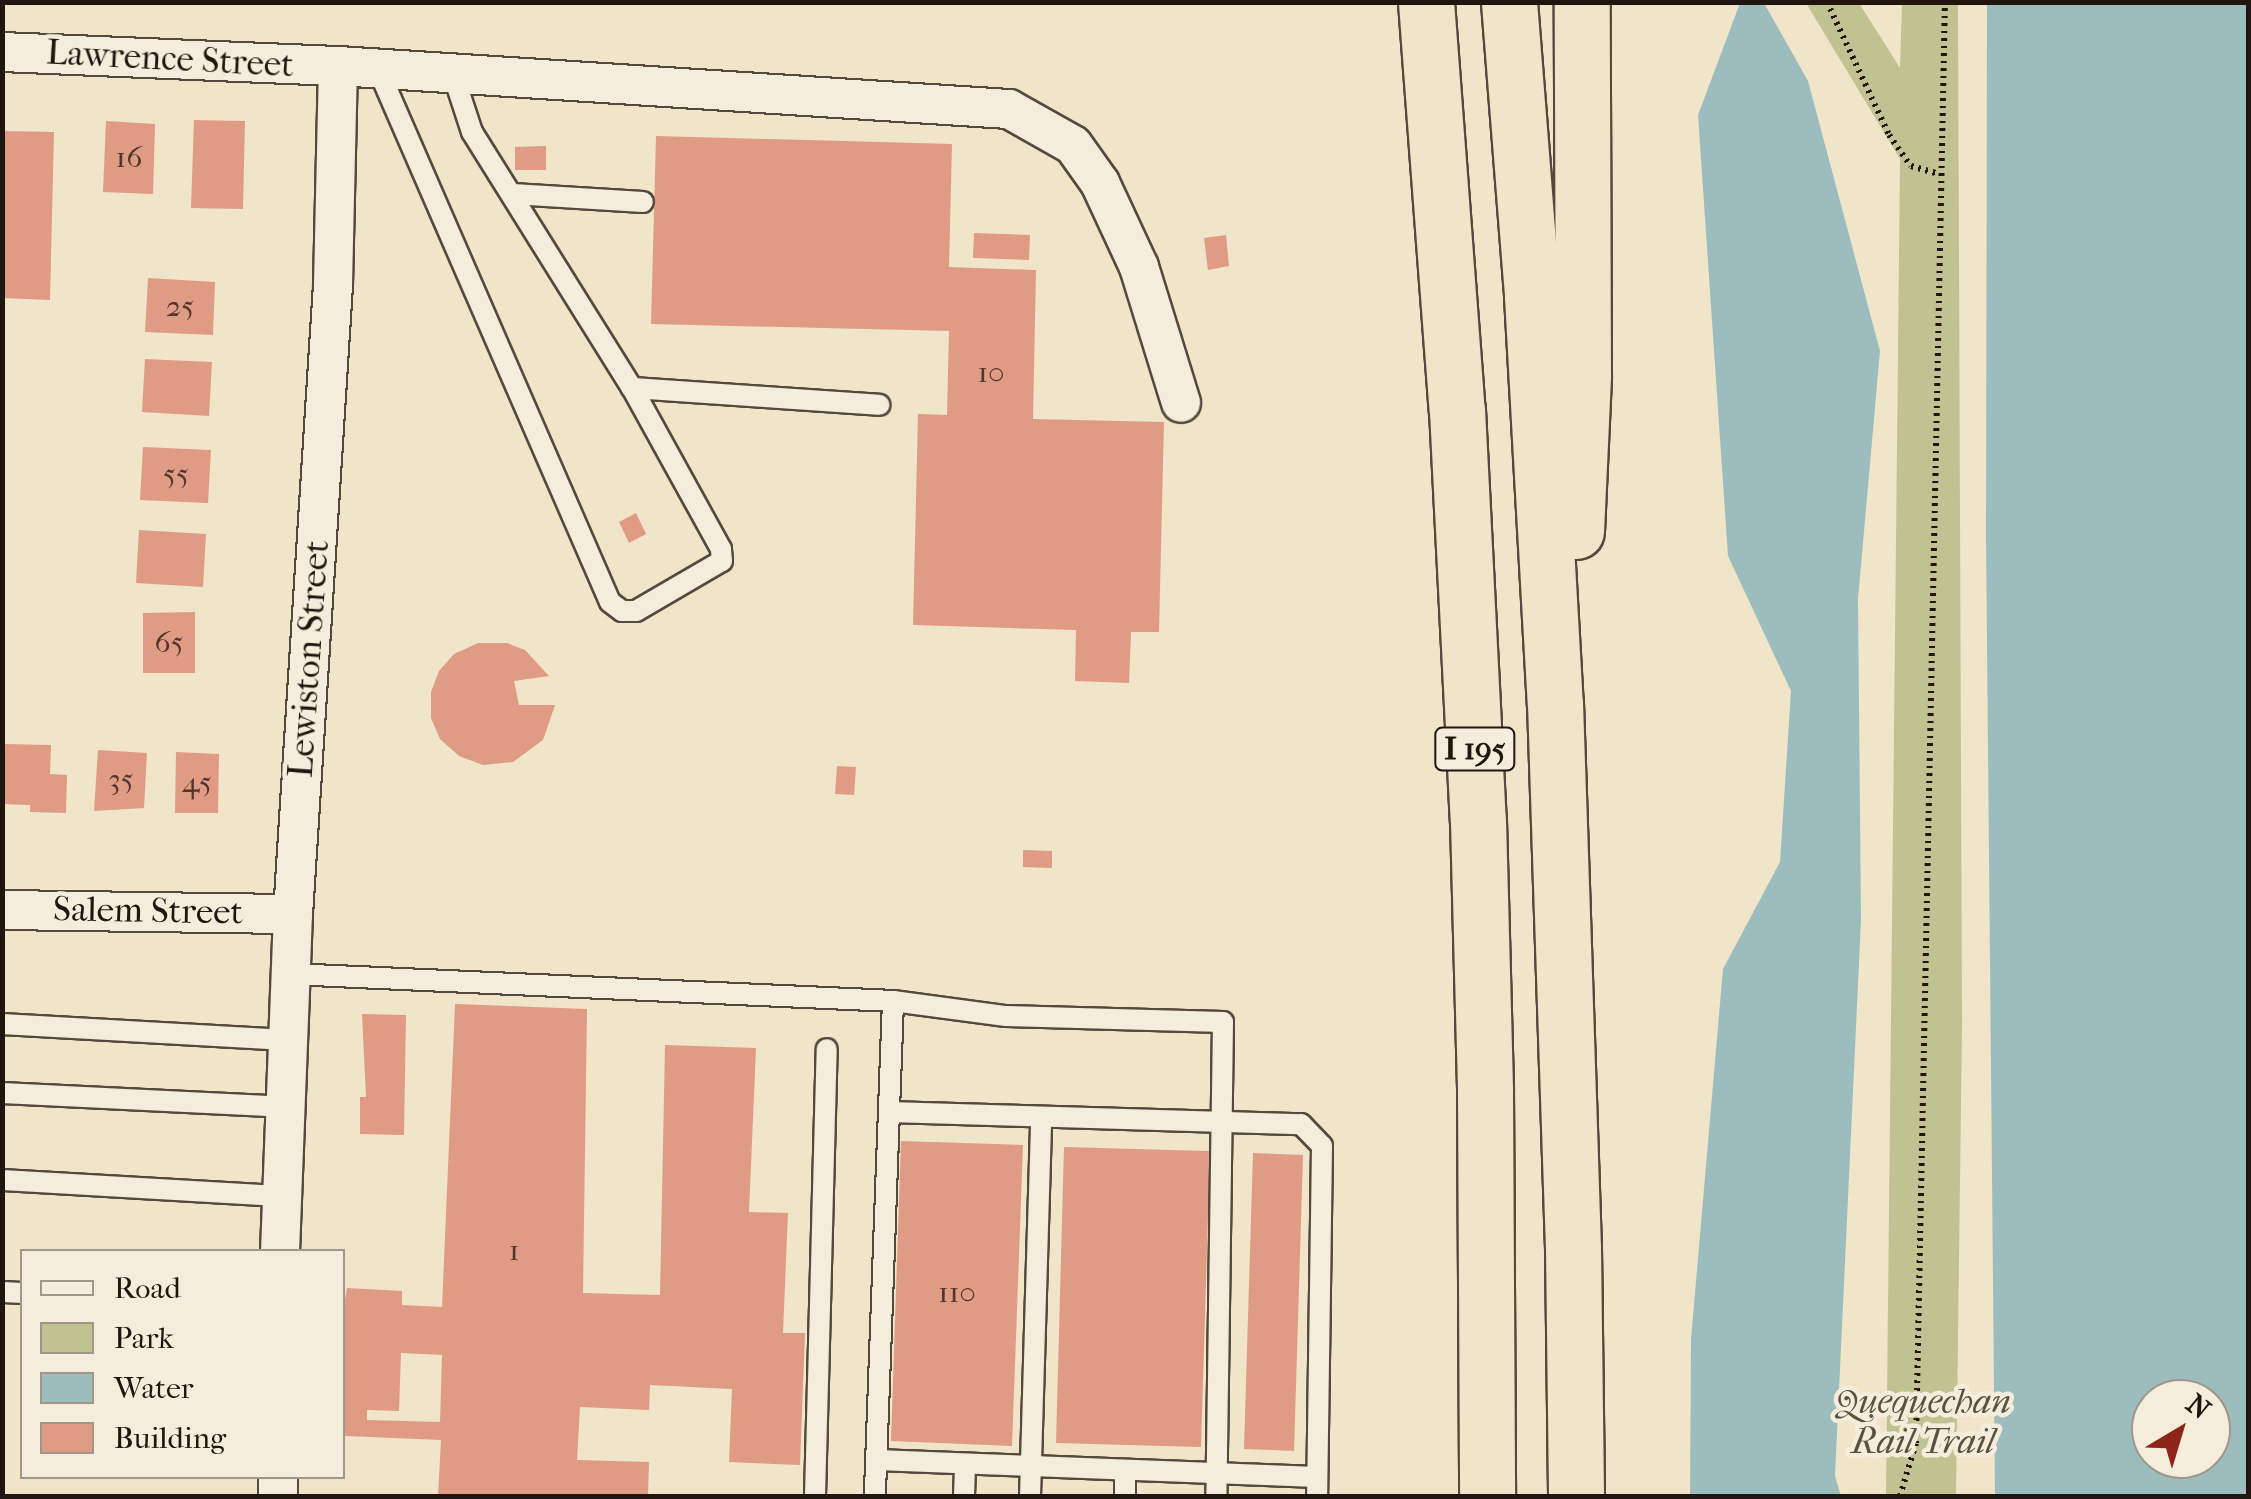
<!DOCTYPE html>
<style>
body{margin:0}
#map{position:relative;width:2251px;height:1499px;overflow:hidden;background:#f0e4c9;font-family:"IM FELL French Canon",serif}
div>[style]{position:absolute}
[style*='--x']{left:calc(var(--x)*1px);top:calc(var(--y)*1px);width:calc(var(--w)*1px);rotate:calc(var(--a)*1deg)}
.green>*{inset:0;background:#c1c291}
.water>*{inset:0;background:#9cbdbe}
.building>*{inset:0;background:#e09b85}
.path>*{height:6px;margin-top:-3px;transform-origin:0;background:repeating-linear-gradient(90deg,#21150f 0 2.5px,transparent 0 7.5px)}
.roads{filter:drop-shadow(2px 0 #55493e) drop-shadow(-2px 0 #55493e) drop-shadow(0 2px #55493e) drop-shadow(0 -2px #55493e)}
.service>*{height:20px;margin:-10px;padding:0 10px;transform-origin:10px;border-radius:10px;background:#f5eddc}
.minor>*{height:38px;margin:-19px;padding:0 19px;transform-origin:19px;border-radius:19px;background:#f5eddc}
.motorway>*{height:55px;margin:-27.5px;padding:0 27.5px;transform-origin:27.5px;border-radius:27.5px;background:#f0e4c9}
span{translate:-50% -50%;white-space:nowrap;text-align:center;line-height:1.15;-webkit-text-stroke:9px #f5eddc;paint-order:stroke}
.number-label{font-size:30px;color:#51362c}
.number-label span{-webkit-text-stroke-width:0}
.shield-label span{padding:2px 8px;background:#f5eddc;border:2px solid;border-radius:8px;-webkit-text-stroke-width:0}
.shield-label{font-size:32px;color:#21150f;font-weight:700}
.street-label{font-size:35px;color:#21150f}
.park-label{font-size:35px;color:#59523c;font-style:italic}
.frame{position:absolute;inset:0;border:5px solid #21150f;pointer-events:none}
.legend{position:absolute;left:20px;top:1249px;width:325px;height:230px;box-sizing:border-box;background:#f5eddc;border:2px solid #a0978a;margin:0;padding:12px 18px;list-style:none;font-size:30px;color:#21150f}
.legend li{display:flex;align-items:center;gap:20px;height:50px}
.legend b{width:50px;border:2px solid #a0978a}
.north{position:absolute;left:2131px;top:1379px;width:100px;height:100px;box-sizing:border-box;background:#f5eddc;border:2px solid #a0978a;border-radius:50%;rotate:38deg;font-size:28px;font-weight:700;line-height:40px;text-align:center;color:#21150f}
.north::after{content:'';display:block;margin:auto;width:35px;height:45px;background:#8f2418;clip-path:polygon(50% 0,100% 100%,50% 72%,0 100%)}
</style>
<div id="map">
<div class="green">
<div style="clip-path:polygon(1806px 3px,1859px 3px,1900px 68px,1902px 3px,1958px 3px,1962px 1025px,1956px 1496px,1886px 1496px,1900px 159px)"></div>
</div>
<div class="water">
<div style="clip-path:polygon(1740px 3px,1764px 3px,1808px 81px,1880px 351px,1858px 599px,1861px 920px,1835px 1476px,1841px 1496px,1690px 1496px,1691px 1339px,1723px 969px,1780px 862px,1791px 691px,1728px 556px,1698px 115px)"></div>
<div style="clip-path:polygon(evenodd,1987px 3px,2248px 3px,2248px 1496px,1995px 1496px,1986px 536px,1987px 3px,2151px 1399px,2211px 1399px,2211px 1459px,2151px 1459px,2151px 1399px)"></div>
</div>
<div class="building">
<div style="clip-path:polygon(194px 120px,245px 121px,243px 209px,191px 208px)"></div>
<div style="clip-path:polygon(106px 121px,155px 124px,153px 194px,103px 192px)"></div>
<div style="clip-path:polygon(2px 131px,54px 132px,50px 300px,2px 298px)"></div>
<div style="clip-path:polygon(656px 136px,952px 144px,949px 267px,1036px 270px,1033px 419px,1164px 422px,1159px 632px,1131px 632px,1129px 683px,1075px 681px,1076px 630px,913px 625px,918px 414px,947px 415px,949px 331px,651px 324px)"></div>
<div style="clip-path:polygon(546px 146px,546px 170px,515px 170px,515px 147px)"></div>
<div style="clip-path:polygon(974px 233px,1030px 235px,1029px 260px,973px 258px)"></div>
<div style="clip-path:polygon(1226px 235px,1229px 266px,1208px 270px,1204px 238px)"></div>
<div style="clip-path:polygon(148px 278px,215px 282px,213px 335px,145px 332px)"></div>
<div style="clip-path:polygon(145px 359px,212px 362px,209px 416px,142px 412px)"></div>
<div style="clip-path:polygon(143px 447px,211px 450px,208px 503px,140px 500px)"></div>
<div style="clip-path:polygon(636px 513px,646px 534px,629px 543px,619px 522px)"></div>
<div style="clip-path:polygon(139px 530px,206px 534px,203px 587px,136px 583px)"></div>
<div style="clip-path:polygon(195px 612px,195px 673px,143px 673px,143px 613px)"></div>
<div style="clip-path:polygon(478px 643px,507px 643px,525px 650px,549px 676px,514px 681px,519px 705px,555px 705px,543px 740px,513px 762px,483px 765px,459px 756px,440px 739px,431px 718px,431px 692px,439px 671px,454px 654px)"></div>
<div style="clip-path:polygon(4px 744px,51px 745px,50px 774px,67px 775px,66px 813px,30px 812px,30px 805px,2px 804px)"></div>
<div style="clip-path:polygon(98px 750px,147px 753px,144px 808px,94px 811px)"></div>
<div style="clip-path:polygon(176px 752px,219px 754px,218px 813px,175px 813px)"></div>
<div style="clip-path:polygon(837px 766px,856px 767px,854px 795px,835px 794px)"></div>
<div style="clip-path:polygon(1023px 850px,1052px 851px,1052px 868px,1023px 867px)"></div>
<div style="clip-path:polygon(evenodd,455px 1004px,587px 1009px,583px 1293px,660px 1295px,665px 1045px,756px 1048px,749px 1212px,788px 1213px,783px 1333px,805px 1333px,800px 1465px,729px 1462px,732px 1389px,650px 1385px,649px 1410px,580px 1407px,577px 1460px,649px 1462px,648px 1496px,438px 1496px,441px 1440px,345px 1436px,342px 1316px,347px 1288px,402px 1291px,402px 1305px,442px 1307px,455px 1004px,401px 1353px,442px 1355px,440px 1422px,367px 1420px,367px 1410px,399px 1411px,401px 1353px)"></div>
<div style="clip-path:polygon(362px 1014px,406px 1015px,404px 1135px,360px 1134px,360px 1097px,366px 1097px)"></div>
<div style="clip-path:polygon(901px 1141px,1023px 1145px,1012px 1446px,891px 1441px)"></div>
<div style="clip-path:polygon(1064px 1147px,1210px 1151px,1201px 1447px,1056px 1443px)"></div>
<div style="clip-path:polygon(1253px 1153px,1303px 1155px,1294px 1451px,1244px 1449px)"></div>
</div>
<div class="path">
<div style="--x:1827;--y:2;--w:147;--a:65"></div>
<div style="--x:1889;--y:135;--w:38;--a:55"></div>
<div style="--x:1911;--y:166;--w:29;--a:16"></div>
<div style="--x:1900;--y:1496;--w:55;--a:-73.2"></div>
<div style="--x:1916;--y:1443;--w:1441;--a:-88.85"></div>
</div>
<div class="roads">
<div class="service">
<div style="--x:378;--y:69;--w:581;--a:66.48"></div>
<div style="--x:610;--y:602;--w:15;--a:37"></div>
<div style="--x:622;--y:611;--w:14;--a:0"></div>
<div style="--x:636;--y:611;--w:99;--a:-30.2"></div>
<div style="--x:722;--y:561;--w:12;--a:-95"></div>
<div style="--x:721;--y:549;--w:184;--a:-118.9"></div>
<div style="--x:453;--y:74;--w:61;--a:71.9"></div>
<div style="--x:472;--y:132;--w:302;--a:58"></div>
<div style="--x:632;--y:388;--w:248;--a:3.9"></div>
<div style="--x:513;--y:194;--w:130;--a:3.5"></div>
<div style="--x:290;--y:974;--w:604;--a:2.56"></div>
<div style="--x:893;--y:1001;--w:495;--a:92.1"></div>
<div style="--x:893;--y:1001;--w:114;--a:7.6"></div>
<div style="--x:1006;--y:1016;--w:217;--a:1.6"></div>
<div style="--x:1223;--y:1022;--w:474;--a:90.8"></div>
<div style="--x:2;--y:1024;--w:285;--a:3.2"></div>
<div style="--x:2;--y:1093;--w:282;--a:2.8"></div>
<div style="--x:889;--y:1112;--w:412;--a:1.7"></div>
<div style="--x:1301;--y:1124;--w:30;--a:46"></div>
<div style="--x:1322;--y:1146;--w:350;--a:90.8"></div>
<div style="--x:2;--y:1180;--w:280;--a:3.3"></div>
<div style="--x:2;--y:1292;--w:20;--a:3"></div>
<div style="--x:877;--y:1460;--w:440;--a:2.2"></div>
<div style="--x:815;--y:1496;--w:447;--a:-88.5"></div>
<div style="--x:964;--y:1496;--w:32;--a:-88"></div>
<div style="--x:1030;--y:1496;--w:379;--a:-88.3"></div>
<div style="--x:1125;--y:1496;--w:26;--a:-90"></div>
</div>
<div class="minor">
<div style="--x:2;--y:52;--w:336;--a:2.4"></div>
<div style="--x:338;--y:66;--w:672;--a:3.67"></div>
<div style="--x:1009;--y:109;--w:73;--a:29.4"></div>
<div style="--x:1073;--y:145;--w:47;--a:54.6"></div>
<div style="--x:1100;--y:183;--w:93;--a:65.1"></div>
<div style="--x:1139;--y:267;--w:142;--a:72.8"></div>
<div style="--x:2;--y:910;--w:291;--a:0.8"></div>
<div style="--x:280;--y:1252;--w:338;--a:-87.8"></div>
<div style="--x:293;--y:914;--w:630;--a:-86.36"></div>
<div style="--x:333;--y:285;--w:219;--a:-88.7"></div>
<div style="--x:278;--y:1476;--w:20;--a:90"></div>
</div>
<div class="motorway">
<div style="--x:1426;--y:2;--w:409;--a:85.7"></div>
<div style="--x:1457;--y:410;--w:411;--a:87.1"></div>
<div style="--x:1478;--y:820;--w:271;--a:88.5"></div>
<div style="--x:1485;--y:1091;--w:405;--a:89.7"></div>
<div style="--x:1509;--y:2;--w:295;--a:85.5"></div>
<div style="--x:1532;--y:296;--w:408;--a:86.8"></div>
<div style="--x:1555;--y:703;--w:545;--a:88.11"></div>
<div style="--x:1573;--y:1248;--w:248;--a:89.3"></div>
<div style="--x:1576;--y:531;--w:156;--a:-87.4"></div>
<div style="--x:1583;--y:375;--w:373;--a:-90.2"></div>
</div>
</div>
<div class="number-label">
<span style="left:129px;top:158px">16</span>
<span style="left:180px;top:307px">25</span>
<span style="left:991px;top:373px">10</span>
<span style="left:176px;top:475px">55</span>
<span style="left:169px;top:643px">65</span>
<span style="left:121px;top:780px">35</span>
<span style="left:197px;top:783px">45</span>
<span style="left:514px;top:1251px">1</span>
<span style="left:957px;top:1293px">110</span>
</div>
<div class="shield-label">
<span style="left:1475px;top:749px">I 195</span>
</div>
<div class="street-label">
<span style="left:170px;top:59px;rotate:3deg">Lawrence Street</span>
<span style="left:309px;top:659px;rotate:-86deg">Lewiston Street</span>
<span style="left:148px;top:911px;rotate:1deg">Salem Street</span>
</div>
<div class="park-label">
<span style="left:1923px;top:1422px">Quequechan<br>Rail Trail</span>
</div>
<div class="frame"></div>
<ul class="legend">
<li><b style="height:12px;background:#f5eddc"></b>Road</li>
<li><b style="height:28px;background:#c1c291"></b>Park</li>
<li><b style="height:28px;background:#9cbdbe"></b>Water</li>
<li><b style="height:28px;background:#e09b85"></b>Building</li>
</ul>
<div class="north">N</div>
</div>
